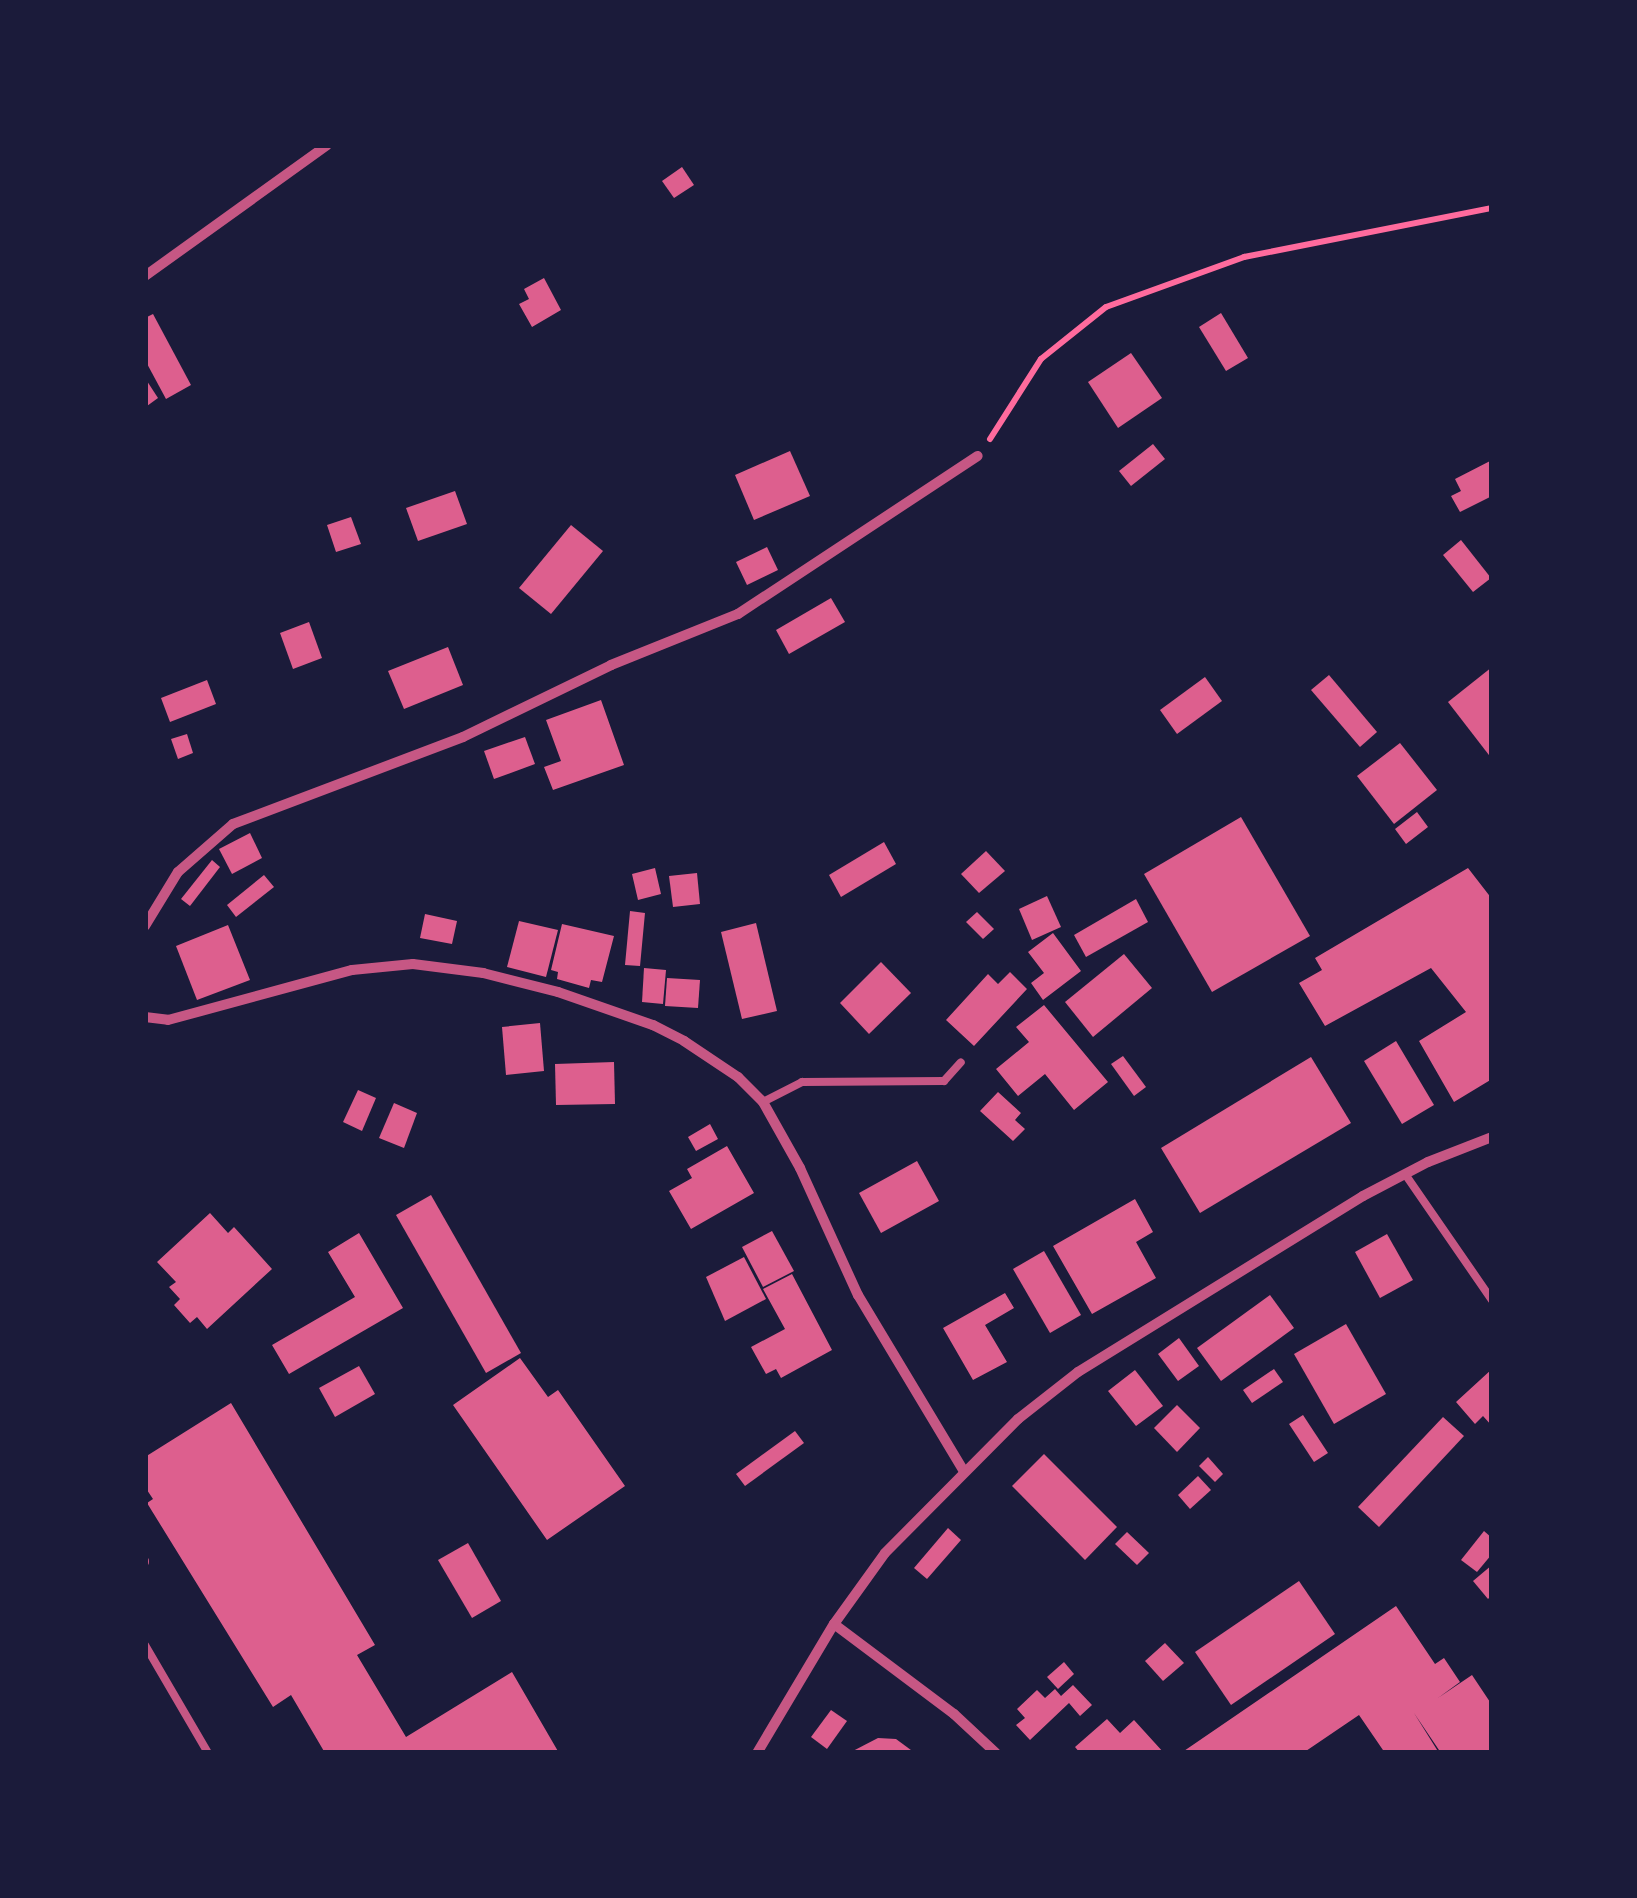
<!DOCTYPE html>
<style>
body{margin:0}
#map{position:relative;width:1637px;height:1898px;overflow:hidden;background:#1b1b3a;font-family:Arial,sans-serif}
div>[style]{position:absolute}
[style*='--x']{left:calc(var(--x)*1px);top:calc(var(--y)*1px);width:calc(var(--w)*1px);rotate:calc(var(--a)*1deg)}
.building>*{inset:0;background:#dd5f8e}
.path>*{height:6px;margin:-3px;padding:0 3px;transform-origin:3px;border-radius:3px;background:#ff6b9d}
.service>*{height:8px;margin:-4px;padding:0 4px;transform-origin:4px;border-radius:4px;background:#c65784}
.minor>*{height:10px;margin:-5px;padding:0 5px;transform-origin:5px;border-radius:5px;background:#c65784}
span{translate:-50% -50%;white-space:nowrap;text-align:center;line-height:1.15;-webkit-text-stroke:8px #1b1b3a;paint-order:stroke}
.frame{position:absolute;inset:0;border:148px solid #1b1b3a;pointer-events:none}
</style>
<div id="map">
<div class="building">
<div style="clip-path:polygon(682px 167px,694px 185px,674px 198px,662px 181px)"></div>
<div style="clip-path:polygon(544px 278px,561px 310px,532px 327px,519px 304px,529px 299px,524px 289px)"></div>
<div style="clip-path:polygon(1221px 313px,1248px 358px,1226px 371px,1199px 327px)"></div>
<div style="clip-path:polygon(153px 314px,191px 385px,166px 399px,145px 360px,145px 318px)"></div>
<div style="clip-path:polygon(1131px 353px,1162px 398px,1118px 428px,1088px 382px)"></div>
<div style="clip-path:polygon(145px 378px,158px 398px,147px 406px,145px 403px)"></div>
<div style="clip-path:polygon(1153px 444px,1165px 459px,1131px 486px,1119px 471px)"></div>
<div style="clip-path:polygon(790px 451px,810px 496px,754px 520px,735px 475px)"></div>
<div style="clip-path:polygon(1492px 460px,1492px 496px,1460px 512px,1451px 496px,1461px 491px,1455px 479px)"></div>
<div style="clip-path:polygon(455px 491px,467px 524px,418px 541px,406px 508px)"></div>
<div style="clip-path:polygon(351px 517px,361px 544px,336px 552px,327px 525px)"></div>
<div style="clip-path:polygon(571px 525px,603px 551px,551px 614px,519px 588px)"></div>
<div style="clip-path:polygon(1461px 540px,1491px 578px,1473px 592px,1443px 555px)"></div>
<div style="clip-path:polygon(767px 547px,778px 570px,747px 585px,736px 562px)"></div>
<div style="clip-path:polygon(831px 598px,845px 622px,789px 654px,776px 630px)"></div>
<div style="clip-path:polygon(309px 622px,322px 658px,293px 669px,280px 633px)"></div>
<div style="clip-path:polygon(448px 647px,463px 685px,404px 709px,388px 671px)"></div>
<div style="clip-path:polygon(1492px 667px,1492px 759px,1448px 702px)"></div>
<div style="clip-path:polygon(1329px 675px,1377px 732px,1360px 747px,1311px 690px)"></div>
<div style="clip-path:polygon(1205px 677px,1222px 701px,1177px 734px,1160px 710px)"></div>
<div style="clip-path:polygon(207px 680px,216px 704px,170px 722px,161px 698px)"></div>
<div style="clip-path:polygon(601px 700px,624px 765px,553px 790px,544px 767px,561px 761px,546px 720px)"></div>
<div style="clip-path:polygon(187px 734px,193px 753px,178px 759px,171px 739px)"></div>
<div style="clip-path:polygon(525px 737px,535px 764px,494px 779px,484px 751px)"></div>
<div style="clip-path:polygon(1400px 743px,1437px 790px,1394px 824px,1357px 776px)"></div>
<div style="clip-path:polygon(1417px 812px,1428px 827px,1406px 844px,1395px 829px)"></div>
<div style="clip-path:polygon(1241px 817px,1310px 936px,1212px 992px,1144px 874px)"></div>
<div style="clip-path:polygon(250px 833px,262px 858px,232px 874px,219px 849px)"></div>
<div style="clip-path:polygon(884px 842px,896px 864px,841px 897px,829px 875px)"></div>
<div style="clip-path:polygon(986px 851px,1005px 871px,979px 893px,961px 874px)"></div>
<div style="clip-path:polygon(212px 860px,220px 867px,190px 906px,181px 899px)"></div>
<div style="clip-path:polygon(655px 868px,661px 894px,638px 900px,632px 874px)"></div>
<div style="clip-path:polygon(1468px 868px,1492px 899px,1492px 1079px,1454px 1102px,1419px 1041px,1466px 1012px,1431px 968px,1325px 1026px,1299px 983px,1322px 970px,1315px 958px)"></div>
<div style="clip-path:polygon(697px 873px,700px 904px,673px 907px,669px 876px)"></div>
<div style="clip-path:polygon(264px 875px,274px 887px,236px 917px,227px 905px)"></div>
<div style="clip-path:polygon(1047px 896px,1061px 927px,1032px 940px,1019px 909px)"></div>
<div style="clip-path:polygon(1136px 899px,1148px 922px,1086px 957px,1074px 935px)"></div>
<div style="clip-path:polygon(630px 911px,645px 913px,640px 966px,625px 965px)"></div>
<div style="clip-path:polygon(977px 912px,994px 929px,983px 939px,966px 922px)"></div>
<div style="clip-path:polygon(425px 914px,457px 921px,452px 944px,420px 938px)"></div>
<div style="clip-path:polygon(519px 921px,558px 930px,546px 977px,507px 967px)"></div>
<div style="clip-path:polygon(756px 923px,777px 1011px,742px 1019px,721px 932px)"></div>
<div style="clip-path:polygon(562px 924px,614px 936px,602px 982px,591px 980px,589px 988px,557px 979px,558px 972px,551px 970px)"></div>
<div style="clip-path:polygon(228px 925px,250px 980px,197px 1000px,176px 946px)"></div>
<div style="clip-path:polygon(1053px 933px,1081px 971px,1043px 1000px,1031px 983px,1044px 973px,1028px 952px)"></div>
<div style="clip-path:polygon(1124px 954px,1152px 988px,1093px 1037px,1065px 1002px)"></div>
<div style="clip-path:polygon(881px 962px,911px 993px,869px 1034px,840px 1003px)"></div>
<div style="clip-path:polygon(644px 968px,666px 970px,663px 1004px,642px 1002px)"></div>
<div style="clip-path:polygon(1010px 972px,1027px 989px,974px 1046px,946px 1020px,988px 974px,998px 984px)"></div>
<div style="clip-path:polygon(667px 978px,700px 980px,698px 1008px,665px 1006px)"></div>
<div style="clip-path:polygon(1044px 1005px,1108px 1082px,1074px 1110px,1045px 1074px,1018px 1096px,996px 1069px,1029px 1042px,1016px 1027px)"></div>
<div style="clip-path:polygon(540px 1023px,544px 1071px,506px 1075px,502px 1027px)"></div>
<div style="clip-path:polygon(1396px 1041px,1434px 1105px,1402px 1124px,1364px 1061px)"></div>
<div style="clip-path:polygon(1123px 1056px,1146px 1087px,1134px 1096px,1111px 1064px)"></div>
<div style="clip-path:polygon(1311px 1057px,1351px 1123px,1200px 1213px,1161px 1148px)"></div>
<div style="clip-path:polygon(614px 1062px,615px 1104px,556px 1105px,555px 1064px)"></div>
<div style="clip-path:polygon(358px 1090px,376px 1098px,362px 1131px,343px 1122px)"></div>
<div style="clip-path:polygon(998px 1092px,1021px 1113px,1015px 1120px,1025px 1129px,1013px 1141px,980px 1111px)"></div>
<div style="clip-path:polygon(394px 1103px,417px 1113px,404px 1148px,379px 1138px)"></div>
<div style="clip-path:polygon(710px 1124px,718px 1139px,696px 1151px,688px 1137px)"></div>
<div style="clip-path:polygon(727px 1146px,754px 1193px,691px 1229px,669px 1191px,692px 1178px,687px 1169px)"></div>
<div style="clip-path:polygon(917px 1161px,939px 1201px,881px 1233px,859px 1193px)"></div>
<div style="clip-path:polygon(431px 1195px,521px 1353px,486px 1373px,396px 1215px)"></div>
<div style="clip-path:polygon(1135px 1199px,1153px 1232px,1136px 1242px,1156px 1278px,1092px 1314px,1053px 1246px)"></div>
<div style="clip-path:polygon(210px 1213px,228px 1233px,234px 1227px,272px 1269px,207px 1329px,197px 1317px,190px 1323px,174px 1305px,180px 1299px,169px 1287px,176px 1282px,157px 1262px)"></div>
<div style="clip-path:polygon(772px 1231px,794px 1271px,763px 1287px,742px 1247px)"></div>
<div style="clip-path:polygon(359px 1233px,403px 1308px,289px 1374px,272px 1345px,355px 1297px,328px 1252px)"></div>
<div style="clip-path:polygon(1387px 1234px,1413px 1280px,1380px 1298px,1355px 1252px)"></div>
<div style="clip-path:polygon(1044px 1251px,1081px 1315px,1050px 1333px,1013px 1269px)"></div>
<div style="clip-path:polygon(744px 1257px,766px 1299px,725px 1321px,706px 1277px)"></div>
<div style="clip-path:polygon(792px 1274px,832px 1350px,781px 1378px,776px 1369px,766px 1374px,751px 1347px,785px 1329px,763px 1289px)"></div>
<div style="clip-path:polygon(1005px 1293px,1014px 1308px,985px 1325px,1007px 1362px,973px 1380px,943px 1328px)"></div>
<div style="clip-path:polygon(1270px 1295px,1294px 1328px,1221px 1381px,1197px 1348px)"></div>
<div style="clip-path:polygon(1346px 1324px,1386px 1394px,1334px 1424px,1294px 1354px)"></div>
<div style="clip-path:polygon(1179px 1338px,1199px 1366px,1178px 1381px,1158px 1354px)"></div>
<div style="clip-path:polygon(520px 1358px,548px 1397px,558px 1390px,625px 1486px,547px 1540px,453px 1405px)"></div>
<div style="clip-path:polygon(359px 1366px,375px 1394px,335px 1417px,319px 1388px)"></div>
<div style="clip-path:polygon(1274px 1369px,1283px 1382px,1252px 1403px,1243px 1390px)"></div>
<div style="clip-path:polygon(1492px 1369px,1492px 1426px,1483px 1416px,1475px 1424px,1456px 1402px)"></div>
<div style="clip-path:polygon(1135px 1370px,1163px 1406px,1136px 1426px,1108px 1391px)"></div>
<div style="clip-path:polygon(231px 1403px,375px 1645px,357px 1655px,406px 1737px,512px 1672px,559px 1753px,325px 1753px,291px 1695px,273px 1707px,147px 1503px,153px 1499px,145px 1487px,145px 1457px)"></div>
<div style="clip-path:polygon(1177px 1405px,1200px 1428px,1177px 1452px,1154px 1428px)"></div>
<div style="clip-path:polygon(1303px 1415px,1328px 1453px,1314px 1462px,1289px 1424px)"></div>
<div style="clip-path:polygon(1443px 1417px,1464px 1436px,1379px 1527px,1358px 1507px)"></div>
<div style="clip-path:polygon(795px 1431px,804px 1443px,745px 1486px,736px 1474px)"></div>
<div style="clip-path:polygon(1044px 1454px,1117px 1527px,1085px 1560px,1012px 1486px)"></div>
<div style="clip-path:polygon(1208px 1457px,1223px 1474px,1215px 1482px,1199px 1466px)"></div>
<div style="clip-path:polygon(1198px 1476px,1211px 1490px,1190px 1509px,1178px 1495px)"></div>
<div style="clip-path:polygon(948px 1528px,961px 1540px,927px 1579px,914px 1568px)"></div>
<div style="clip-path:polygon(1484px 1531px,1492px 1538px,1492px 1554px,1477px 1572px,1461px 1560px)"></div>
<div style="clip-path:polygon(1127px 1532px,1149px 1553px,1137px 1565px,1115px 1544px)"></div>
<div style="clip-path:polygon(468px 1543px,501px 1601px,472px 1618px,438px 1560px)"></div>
<div style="clip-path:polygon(1492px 1565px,1492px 1595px,1488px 1599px,1473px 1581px)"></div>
<div style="clip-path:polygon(1299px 1581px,1335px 1634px,1231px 1705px,1195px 1652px)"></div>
<div style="clip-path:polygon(1396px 1606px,1435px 1664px,1444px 1658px,1460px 1682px,1438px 1698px,1472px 1675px,1492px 1705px,1492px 1748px,1484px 1753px,1441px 1753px,1414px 1713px,1439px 1753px,1385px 1753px,1359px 1715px,1303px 1753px,1181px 1753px)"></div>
<div style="clip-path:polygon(1165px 1643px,1184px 1663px,1163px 1681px,1145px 1661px)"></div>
<div style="clip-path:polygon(1064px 1662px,1074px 1674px,1058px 1689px,1047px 1677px)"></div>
<div style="clip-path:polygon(1073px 1685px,1092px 1705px,1080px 1716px,1069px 1703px,1030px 1740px,1016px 1725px,1025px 1718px,1017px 1709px,1037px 1690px,1045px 1698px,1055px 1689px,1061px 1696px)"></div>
<div style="clip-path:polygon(831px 1710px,847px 1721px,827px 1749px,811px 1737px)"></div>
<div style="clip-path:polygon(1107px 1719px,1120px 1733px,1134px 1720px,1164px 1753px,1080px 1753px,1075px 1747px)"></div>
<div style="clip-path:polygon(878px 1738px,896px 1739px,915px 1753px,849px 1753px)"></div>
</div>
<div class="path">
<div style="--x:990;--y:439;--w:95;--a:-57.5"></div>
<div style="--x:1041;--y:359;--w:83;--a:-38.7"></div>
<div style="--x:1106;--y:307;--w:147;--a:-19.9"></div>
<div style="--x:1244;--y:257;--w:253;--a:-11.2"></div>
</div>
<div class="service">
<div style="--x:763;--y:1102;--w:44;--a:-27.1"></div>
<div style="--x:802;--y:1082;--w:142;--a:-0.4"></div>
<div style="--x:944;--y:1081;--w:25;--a:-48"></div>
<div style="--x:1405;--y:1174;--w:153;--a:55.4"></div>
<div style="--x:145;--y:1561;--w:1;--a:90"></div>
<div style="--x:145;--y:1645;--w:125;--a:59.7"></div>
</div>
<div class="minor">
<div style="--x:145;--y:276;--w:224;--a:-35.7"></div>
<div style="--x:145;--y:926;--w:63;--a:-58.6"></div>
<div style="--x:178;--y:872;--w:73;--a:-41.1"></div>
<div style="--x:233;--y:824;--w:246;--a:-20.7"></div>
<div style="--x:463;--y:737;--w:165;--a:-25.9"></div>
<div style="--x:611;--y:665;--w:137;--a:-21.9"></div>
<div style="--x:738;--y:614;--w:287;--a:-33.4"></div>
<div style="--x:145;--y:1017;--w:23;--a:7"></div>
<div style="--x:168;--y:1020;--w:191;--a:-15.2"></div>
<div style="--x:352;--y:970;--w:61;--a:-5.6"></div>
<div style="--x:413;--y:964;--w:71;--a:7.3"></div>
<div style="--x:483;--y:973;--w:77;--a:14.2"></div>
<div style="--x:558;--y:992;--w:101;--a:19.2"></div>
<div style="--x:653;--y:1025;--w:35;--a:27"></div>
<div style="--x:684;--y:1041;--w:65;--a:33.7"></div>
<div style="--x:738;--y:1077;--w:35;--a:45"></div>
<div style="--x:763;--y:1102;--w:76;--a:60.7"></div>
<div style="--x:800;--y:1168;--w:140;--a:65.5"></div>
<div style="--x:858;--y:1295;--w:204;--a:59"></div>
<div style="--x:834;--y:1624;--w:150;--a:36.9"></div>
<div style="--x:954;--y:1714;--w:57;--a:42.9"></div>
<div style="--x:757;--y:1753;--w:150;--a:-59.2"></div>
<div style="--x:834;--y:1624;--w:87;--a:-54.3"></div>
<div style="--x:885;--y:1553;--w:189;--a:-45.2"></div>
<div style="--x:1018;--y:1419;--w:76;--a:-38.1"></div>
<div style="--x:1078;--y:1372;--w:335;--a:-31.7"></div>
<div style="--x:1363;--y:1196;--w:73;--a:-27.6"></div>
<div style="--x:1428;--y:1162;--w:69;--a:-21.3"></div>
</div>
<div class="frame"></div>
</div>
